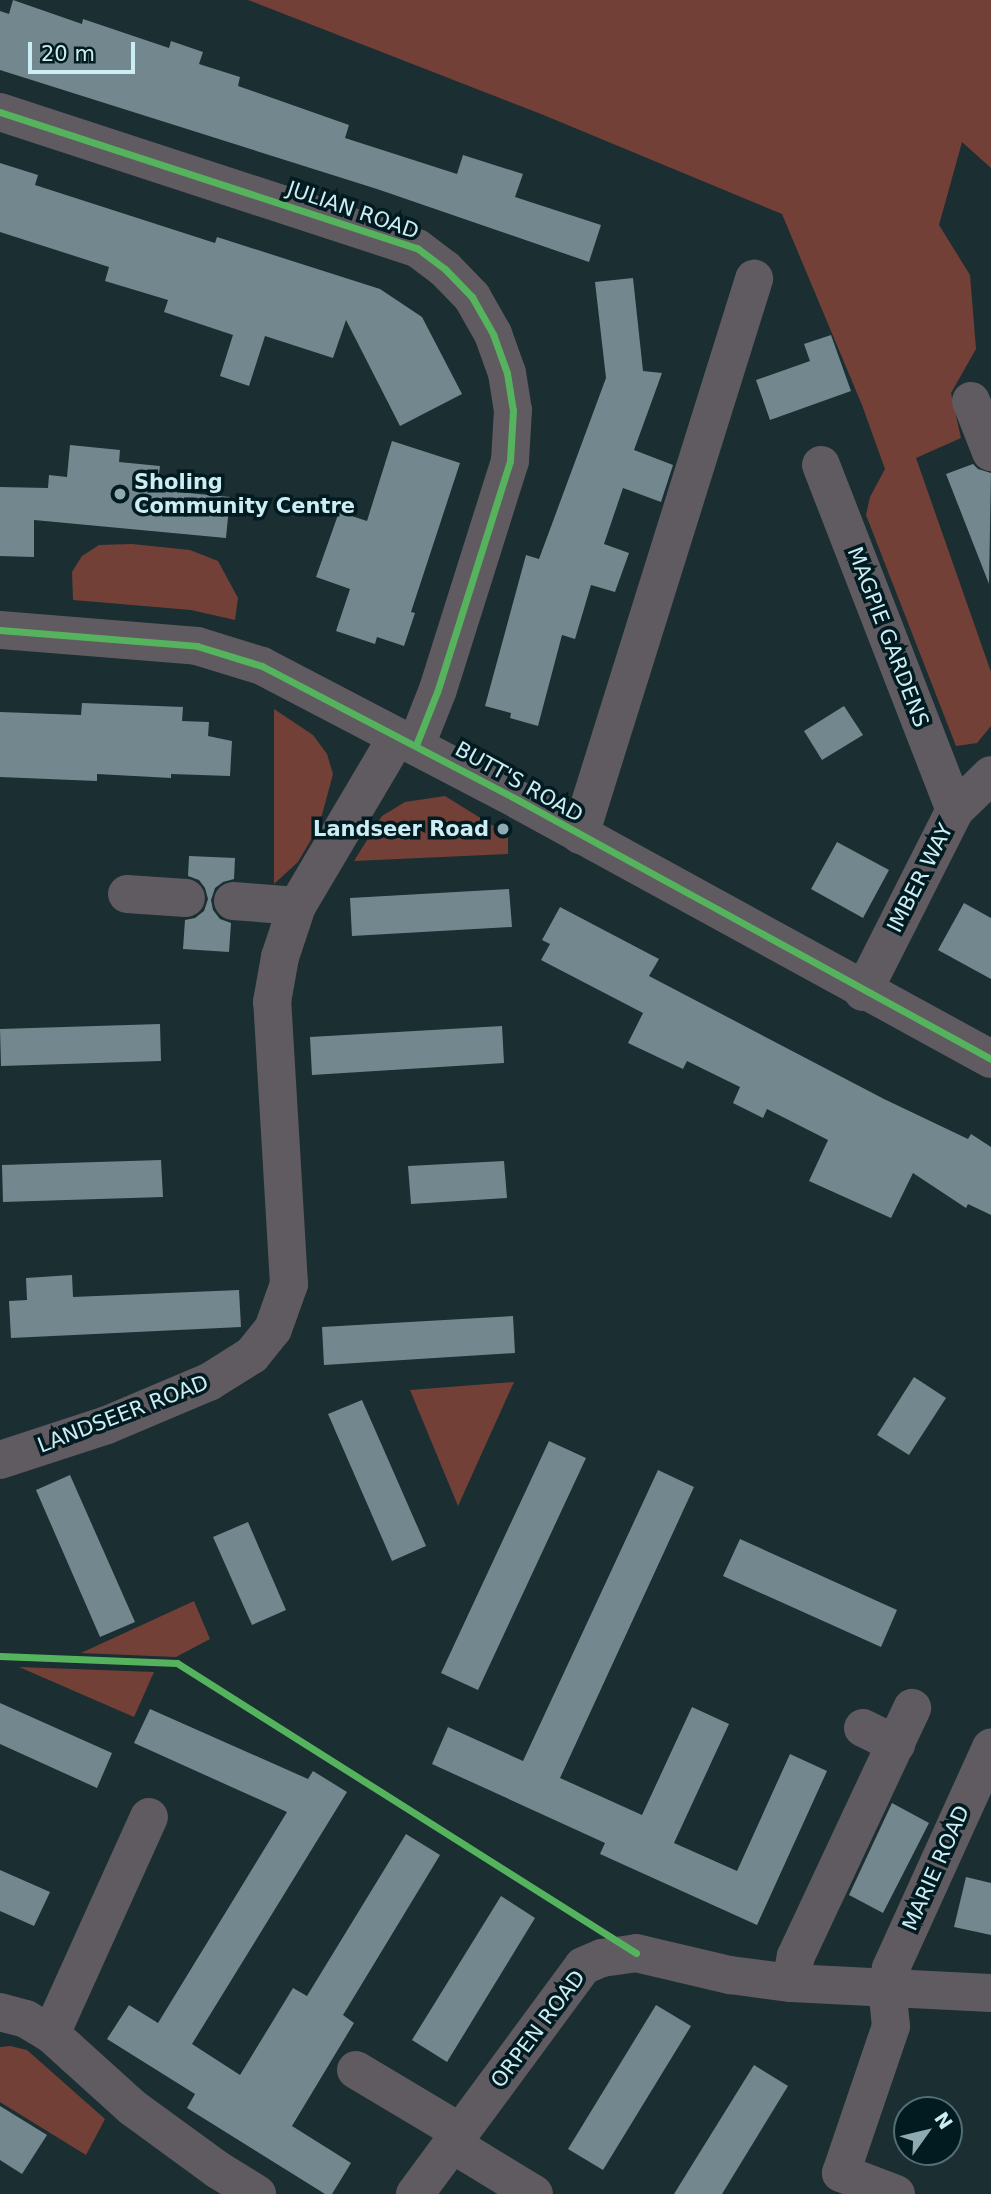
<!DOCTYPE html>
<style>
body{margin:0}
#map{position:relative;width:991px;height:2194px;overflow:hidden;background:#1b2e31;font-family:"DejaVu Sans",sans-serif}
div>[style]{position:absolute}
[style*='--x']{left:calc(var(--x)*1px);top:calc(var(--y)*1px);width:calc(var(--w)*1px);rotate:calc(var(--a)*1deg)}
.green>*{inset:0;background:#734038}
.building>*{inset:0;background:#73878e}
.minor>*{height:38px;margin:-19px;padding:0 19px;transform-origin:19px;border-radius:19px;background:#605b61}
.cycleway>*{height:7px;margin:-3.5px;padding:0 3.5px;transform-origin:3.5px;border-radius:3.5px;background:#56b35d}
.dots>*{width:19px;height:19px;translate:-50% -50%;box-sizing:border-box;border:4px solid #011b20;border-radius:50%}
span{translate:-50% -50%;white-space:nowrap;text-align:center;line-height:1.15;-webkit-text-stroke:7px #011b20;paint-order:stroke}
.street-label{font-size:21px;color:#cdedf4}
.poi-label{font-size:21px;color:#cdedf4;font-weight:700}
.left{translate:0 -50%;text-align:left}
.right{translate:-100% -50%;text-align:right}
.north{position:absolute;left:893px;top:2096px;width:70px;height:70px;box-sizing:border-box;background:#011b20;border:2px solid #536f75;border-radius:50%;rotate:56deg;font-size:19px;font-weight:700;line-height:28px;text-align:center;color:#cdedf4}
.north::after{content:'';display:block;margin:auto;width:24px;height:32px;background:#8faab0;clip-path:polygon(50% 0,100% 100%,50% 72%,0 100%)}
.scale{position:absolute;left:28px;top:42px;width:107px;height:32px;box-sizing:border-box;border:4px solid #cdedf4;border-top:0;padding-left:9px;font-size:21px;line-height:24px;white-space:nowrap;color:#cdedf4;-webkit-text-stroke:5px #011b20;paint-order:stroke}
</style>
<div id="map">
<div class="green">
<div style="clip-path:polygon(248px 0,991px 0,991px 168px,962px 142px,939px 225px,970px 275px,976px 349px,951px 393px,961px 438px,916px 458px,991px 672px,991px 726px,977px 743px,956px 746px,866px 515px,870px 497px,885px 469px,862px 405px,782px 214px,541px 114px)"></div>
<div style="clip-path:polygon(132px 544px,190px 550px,218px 561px,238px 598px,235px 620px,191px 610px,73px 600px,72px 572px,82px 556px,99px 545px)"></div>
<div style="clip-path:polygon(274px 709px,313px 735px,327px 754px,333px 774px,319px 826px,298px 862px,274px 884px)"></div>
<div style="clip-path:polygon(445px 796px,508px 835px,508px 854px,354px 861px,382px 816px,405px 802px)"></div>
<div style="clip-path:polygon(514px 1382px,458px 1506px,410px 1390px)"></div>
<div style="clip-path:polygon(194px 1601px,210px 1639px,176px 1657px,81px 1653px)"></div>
<div style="clip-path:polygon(19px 1667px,154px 1672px,134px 1717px)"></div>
<div style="clip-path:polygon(10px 2046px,27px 2050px,105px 2119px,86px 2155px,0 2102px,0 2047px)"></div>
</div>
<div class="building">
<div style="clip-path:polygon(13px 0,82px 24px,83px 19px,169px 48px,171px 41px,203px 52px,199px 64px,240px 77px,238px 86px,349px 125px,345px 138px,457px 174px,463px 155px,523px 174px,515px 197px,601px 225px,589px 262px,377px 189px,0 70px,0 11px,9px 14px)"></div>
<div style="clip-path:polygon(0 163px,38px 175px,35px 185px,215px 243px,217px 237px,380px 289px,422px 317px,462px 394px,400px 426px,346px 320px,333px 358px,265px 336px,249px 386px,220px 376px,233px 335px,164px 312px,168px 300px,105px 281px,109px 267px,0 232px)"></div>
<div style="clip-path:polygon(633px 278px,643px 371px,662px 373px,634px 450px,673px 465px,661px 502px,623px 488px,604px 544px,629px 553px,615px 592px,591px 585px,575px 639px,562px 635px,538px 726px,510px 718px,511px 713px,485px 706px,526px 555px,539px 559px,606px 378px,595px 282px)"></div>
<div style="clip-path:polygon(831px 335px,851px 391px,770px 420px,756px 380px,810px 361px,804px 344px)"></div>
<div style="clip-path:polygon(392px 441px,460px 463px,411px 612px,415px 613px,404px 646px,377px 637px,375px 644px,336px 631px,350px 589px,316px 577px,339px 512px,367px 521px)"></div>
<div style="clip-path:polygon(70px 445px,120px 450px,119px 462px,160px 466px,157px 490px,230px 497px,226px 538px,34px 520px,34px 557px,0 556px,0 487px,48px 488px,49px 475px,67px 477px)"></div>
<div style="clip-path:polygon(973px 464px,978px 469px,991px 473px,989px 584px,946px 474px)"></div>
<div style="clip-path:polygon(82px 703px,183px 707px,182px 721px,209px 722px,208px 736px,232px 741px,230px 776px,171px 774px,171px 778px,97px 774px,97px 781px,0 777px,0 712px,81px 715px)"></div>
<div style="clip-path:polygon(844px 706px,863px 735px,822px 760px,804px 731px)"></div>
<div style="clip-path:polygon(837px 842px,889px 870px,863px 918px,811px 889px)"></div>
<div style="clip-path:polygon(189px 856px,235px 858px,234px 879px,223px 882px,215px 888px,211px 900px,213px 910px,220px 919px,231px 923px,229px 952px,183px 949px,185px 920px,195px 918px,204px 911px,208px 899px,205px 888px,199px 880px,188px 876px)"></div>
<div style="clip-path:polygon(509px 889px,512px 927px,352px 936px,350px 898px)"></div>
<div style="clip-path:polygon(964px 903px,991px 918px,991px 979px,938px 950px)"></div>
<div style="clip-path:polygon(560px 907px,659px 959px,649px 976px,884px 1099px,968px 1139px,971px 1134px,991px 1147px,991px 1215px,968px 1204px,966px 1208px,913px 1173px,891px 1218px,809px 1181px,828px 1140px,767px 1109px,763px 1118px,733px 1103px,740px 1087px,687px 1061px,683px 1069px,628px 1043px,643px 1013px,541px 960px,550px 944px,542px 940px)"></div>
<div style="clip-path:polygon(160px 1024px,161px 1061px,1px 1066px,0 1029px)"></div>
<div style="clip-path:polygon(502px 1026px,504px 1063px,312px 1075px,310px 1037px)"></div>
<div style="clip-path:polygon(161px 1160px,163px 1197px,3px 1202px,2px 1165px)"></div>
<div style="clip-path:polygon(504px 1161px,507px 1198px,411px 1204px,408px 1166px)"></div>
<div style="clip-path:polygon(72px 1275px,73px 1297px,239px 1290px,241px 1327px,11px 1338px,9px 1301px,27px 1300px,26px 1278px)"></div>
<div style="clip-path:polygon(513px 1316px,515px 1353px,324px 1365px,322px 1327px)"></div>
<div style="clip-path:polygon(914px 1377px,946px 1398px,909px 1455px,877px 1435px)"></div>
<div style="clip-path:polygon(362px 1400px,426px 1546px,392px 1561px,328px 1414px)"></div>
<div style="clip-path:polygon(549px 1441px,586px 1458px,478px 1690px,441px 1673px)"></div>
<div style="clip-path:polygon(658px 1470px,694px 1487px,560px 1778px,642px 1815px,692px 1707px,729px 1724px,674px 1843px,737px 1871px,790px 1754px,827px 1771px,757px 1925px,600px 1854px,605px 1843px,432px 1764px,448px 1727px,523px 1761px)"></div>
<div style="clip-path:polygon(70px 1475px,135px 1622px,100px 1637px,36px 1490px)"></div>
<div style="clip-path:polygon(248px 1522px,286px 1610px,252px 1625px,213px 1537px)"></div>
<div style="clip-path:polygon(740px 1539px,897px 1610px,881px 1647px,723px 1576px)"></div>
<div style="clip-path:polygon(0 1703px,112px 1753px,97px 1788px,0 1744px)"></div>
<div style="clip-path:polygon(150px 1709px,308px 1779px,313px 1771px,347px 1792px,192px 2044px,240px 2075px,293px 1988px,307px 1996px,406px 1834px,440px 1855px,343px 2015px,354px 2023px,292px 2126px,351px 2163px,332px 2194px,325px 2194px,187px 2108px,195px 2094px,107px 2039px,129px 2005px,158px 2023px,287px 1812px,134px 1743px)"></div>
<div style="clip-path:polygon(892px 1803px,929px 1823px,883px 1913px,849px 1895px)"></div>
<div style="clip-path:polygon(0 1870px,50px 1892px,34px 1926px,0 1911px)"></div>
<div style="clip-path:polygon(966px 1877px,991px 1883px,991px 1935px,954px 1927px)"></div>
<div style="clip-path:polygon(501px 1896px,535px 1918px,447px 2062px,412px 2040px)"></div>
<div style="clip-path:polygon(656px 2005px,691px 2026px,603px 2170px,568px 2149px)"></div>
<div style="clip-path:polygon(754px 2065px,788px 2086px,722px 2194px,674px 2194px)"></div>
<div style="clip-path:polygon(0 2106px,47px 2135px,22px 2174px,0 2160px)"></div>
</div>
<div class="minor">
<div style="--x:0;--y:112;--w:439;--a:18.1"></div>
<div style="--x:417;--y:248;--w:35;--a:37"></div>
<div style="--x:445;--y:269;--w:39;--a:46"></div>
<div style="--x:472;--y:297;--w:43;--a:60.4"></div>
<div style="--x:493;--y:334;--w:41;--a:70.3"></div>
<div style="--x:507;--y:373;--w:37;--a:81"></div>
<div style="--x:513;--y:410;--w:51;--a:93.4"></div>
<div style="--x:510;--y:461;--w:242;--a:107.5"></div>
<div style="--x:437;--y:692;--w:57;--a:111.6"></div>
<div style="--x:971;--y:401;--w:55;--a:68.6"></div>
<div style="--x:821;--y:465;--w:370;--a:68.8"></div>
<div style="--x:0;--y:630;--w:198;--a:4.6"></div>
<div style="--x:197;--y:646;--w:68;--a:17.1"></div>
<div style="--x:262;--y:666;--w:291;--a:27.6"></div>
<div style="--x:520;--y:801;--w:537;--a:28.71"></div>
<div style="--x:580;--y:835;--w:583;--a:-72.62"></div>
<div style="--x:127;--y:894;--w:59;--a:3.9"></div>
<div style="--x:233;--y:901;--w:64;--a:4.5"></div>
<div style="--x:863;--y:992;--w:204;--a:-63.2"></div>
<div style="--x:955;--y:810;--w:50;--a:-44.2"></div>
<div style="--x:0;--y:1460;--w:113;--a:-18.1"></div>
<div style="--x:107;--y:1425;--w:111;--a:-22.9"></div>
<div style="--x:209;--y:1382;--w:51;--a:-32.1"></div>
<div style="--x:252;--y:1355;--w:33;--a:-51"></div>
<div style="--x:273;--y:1329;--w:48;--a:-70.4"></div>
<div style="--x:289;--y:1284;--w:283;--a:-93.4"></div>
<div style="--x:272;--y:1002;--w:46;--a:-79.9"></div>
<div style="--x:280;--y:957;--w:54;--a:-71.6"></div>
<div style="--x:297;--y:906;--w:196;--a:-59.4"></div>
<div style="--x:863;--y:1728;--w:37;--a:26"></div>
<div style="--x:791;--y:1983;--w:27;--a:-80"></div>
<div style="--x:796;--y:1956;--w:274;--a:-64.9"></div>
<div style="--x:0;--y:2012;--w:27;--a:15"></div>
<div style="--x:26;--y:2019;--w:29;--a:31"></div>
<div style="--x:51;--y:2034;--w:110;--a:42.1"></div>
<div style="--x:133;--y:2108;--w:105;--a:36.1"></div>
<div style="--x:218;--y:2170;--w:46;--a:31.6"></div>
<div style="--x:51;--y:2034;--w:238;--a:-65.7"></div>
<div style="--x:356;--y:2070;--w:121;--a:30.8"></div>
<div style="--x:452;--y:2144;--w:96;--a:31.4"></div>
<div style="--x:415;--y:2194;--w:283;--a:-53.6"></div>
<div style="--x:583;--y:1966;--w:21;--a:-23"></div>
<div style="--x:602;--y:1958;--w:34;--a:-8"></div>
<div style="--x:636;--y:1953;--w:97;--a:13.2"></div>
<div style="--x:730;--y:1975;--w:62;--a:7.5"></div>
<div style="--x:791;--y:1983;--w:200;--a:2.9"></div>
<div style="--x:896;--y:2194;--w:59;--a:-159.1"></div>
<div style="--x:841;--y:2173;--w:155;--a:-71.2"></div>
<div style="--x:891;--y:2026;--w:36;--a:-96"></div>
<div style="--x:887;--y:1990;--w:22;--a:-80"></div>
<div style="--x:891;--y:1968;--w:242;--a:-65.6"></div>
</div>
<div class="cycleway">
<div style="--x:0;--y:112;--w:439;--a:18.1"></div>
<div style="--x:417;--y:248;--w:35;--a:37"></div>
<div style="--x:445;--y:269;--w:39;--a:46"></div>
<div style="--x:472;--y:297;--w:43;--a:60.4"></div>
<div style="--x:493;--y:334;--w:41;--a:70.3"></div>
<div style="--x:507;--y:373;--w:37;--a:81"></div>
<div style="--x:513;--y:410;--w:51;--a:93.4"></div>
<div style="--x:510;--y:461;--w:242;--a:107.5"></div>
<div style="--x:437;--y:692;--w:57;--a:111.6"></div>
<div style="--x:0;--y:630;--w:198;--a:4.6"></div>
<div style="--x:197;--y:646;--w:68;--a:17.1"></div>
<div style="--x:262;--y:666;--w:291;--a:27.6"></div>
<div style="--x:520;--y:801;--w:537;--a:28.71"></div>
<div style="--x:0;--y:1656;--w:177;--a:2.3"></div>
<div style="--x:177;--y:1663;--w:543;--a:32.29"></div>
</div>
<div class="dots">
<div style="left:120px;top:494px;background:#8faab0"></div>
<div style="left:503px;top:829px;background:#8faab0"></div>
</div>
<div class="street-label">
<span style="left:353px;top:210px;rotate:19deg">JULIAN ROAD</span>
<span style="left:888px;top:637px;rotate:69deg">MAGPIE GARDENS</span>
<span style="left:519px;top:782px;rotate:29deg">BUTT'S ROAD</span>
<span style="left:920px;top:878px;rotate:-63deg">IMBER WAY</span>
<span style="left:123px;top:1414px;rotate:-21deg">LANDSEER ROAD</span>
<span style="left:936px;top:1868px;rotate:-66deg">MARIE ROAD</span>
<span style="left:538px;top:2029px;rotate:-53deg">ORPEN ROAD</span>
</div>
<div class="poi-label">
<span class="left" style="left:134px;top:494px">Sholing<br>Community Centre</span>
<span class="right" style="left:489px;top:829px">Landseer Road</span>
</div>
<div class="north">N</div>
<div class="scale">20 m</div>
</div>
